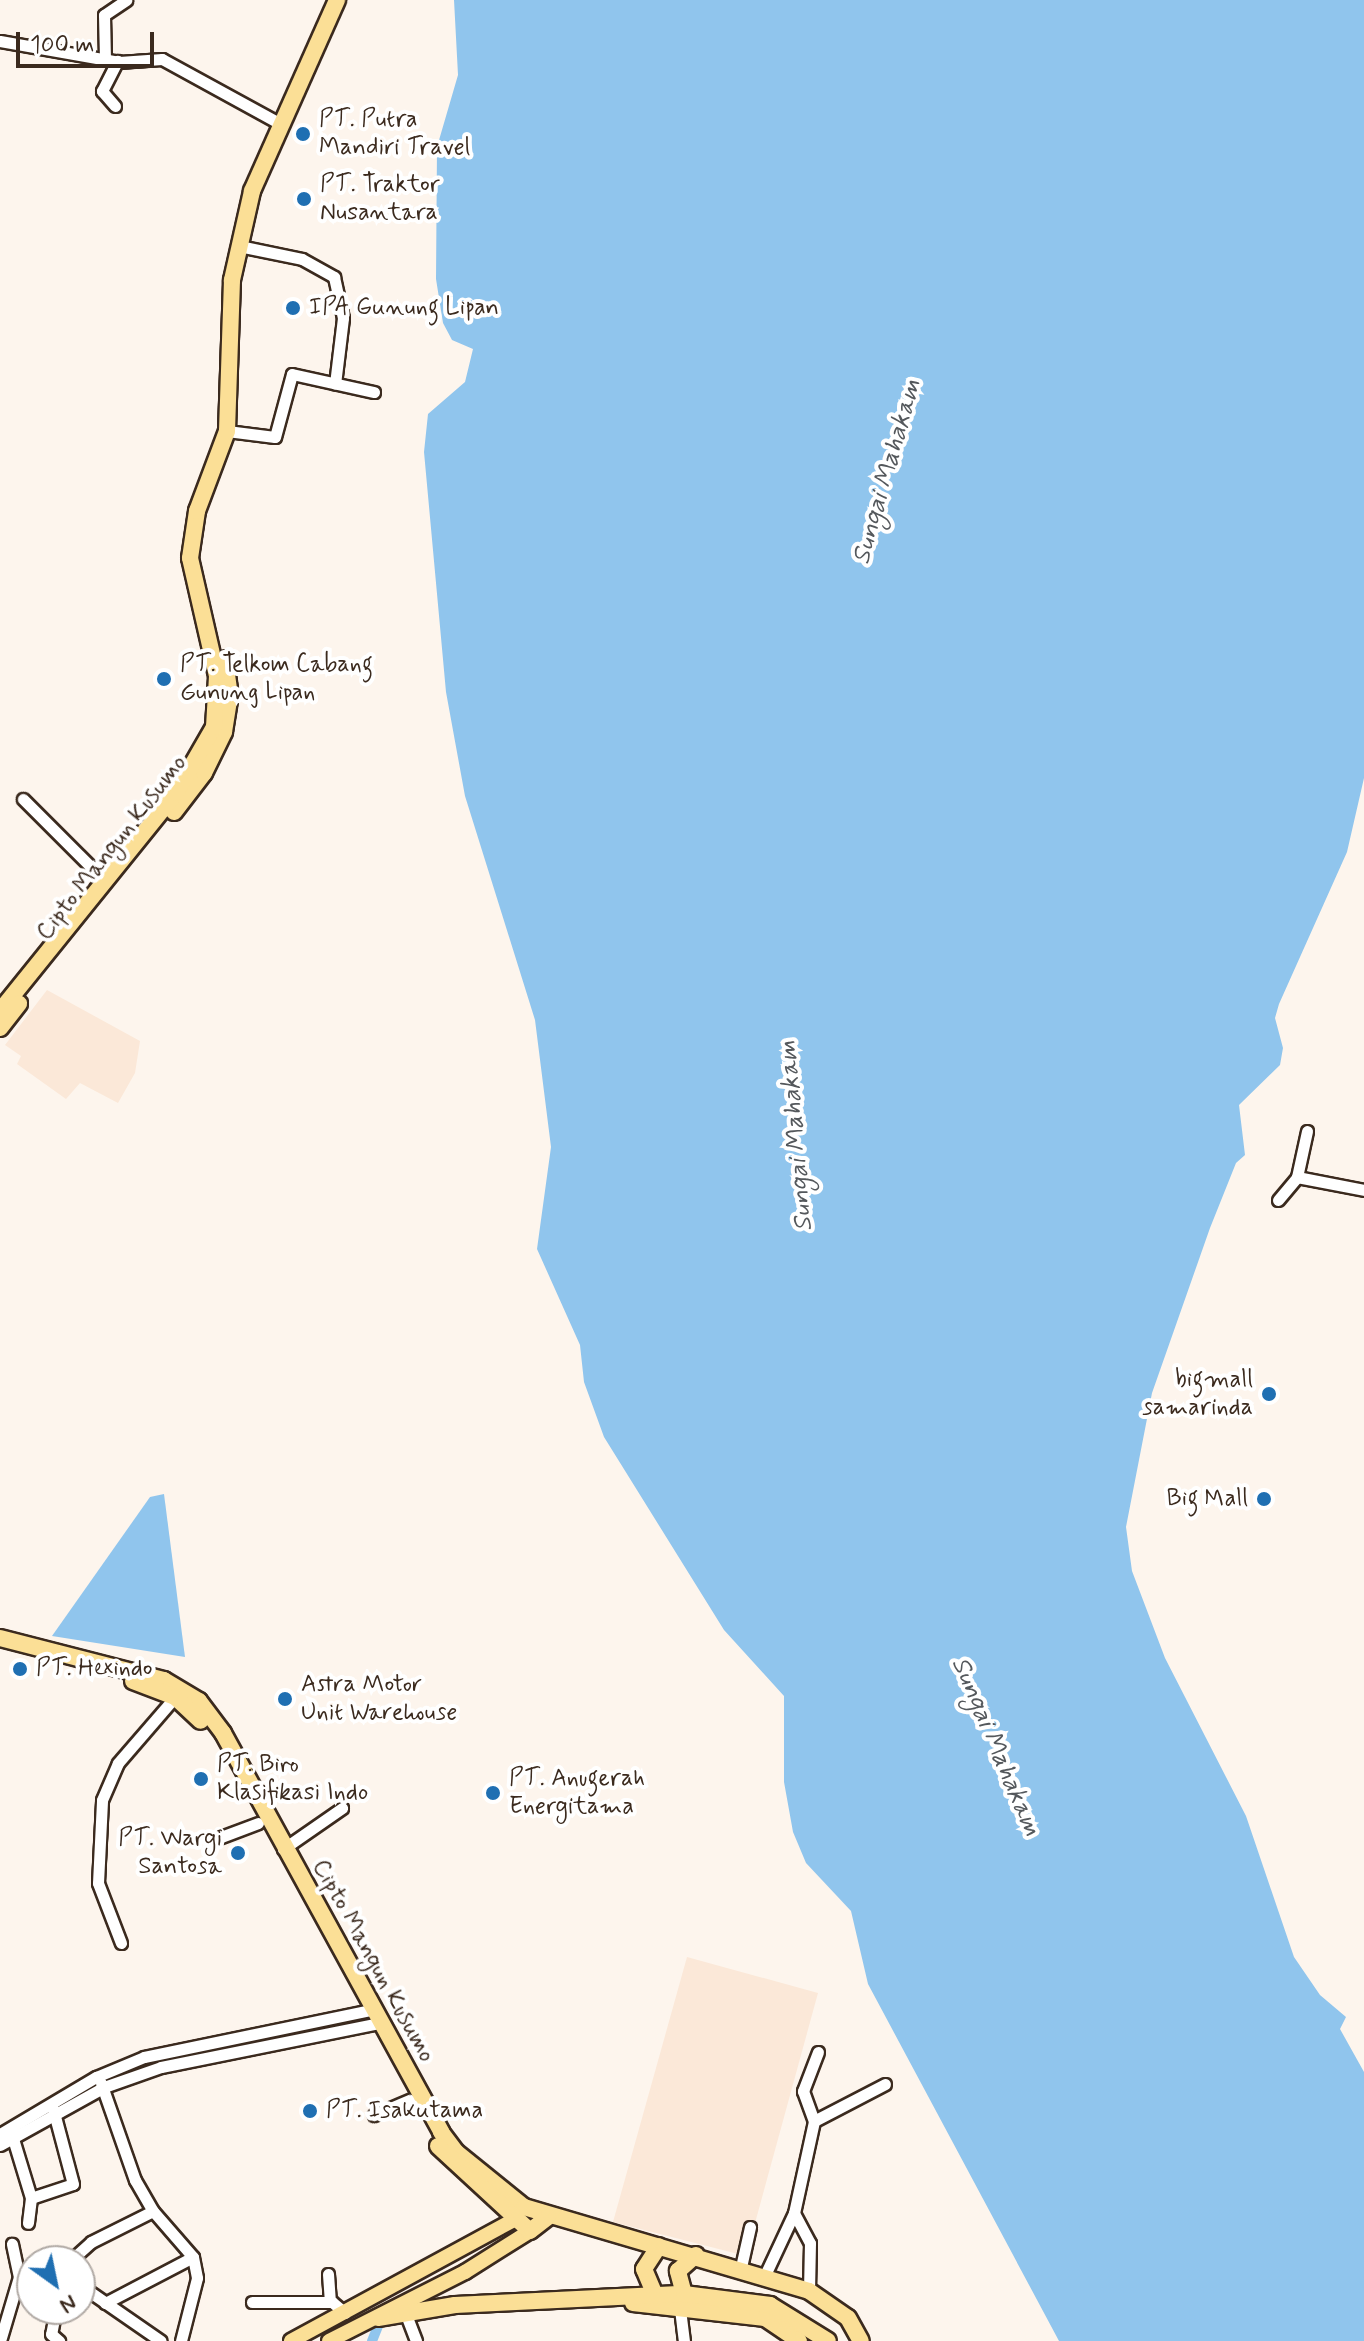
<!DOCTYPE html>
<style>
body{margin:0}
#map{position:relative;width:1364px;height:2341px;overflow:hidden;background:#fdf5ed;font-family:Mynerve,sans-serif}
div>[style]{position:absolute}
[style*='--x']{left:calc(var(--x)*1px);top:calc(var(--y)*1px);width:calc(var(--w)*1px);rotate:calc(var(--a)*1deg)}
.built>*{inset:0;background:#fbe8d8}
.water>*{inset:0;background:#90c5ed}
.canal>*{height:10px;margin:-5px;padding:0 5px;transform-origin:5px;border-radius:5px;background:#90c5ed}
.roads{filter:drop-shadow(2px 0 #3b2a1e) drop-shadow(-2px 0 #3b2a1e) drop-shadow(0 2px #3b2a1e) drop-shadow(0 -2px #3b2a1e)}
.minor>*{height:11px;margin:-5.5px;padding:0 5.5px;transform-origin:5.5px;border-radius:5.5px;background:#fff}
.major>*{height:14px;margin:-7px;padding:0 7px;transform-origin:7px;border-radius:7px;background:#fbdf96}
.highway>*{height:16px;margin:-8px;padding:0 8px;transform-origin:8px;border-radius:8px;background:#fbdf96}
.dots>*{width:22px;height:22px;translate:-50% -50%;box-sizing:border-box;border:4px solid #fff;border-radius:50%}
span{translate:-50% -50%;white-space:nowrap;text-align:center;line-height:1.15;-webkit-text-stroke:8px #fff;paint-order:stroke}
.poi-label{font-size:24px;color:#3b2a1e}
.left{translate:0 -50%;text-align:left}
.right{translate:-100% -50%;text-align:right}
.street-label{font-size:24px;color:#3b2a1e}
.water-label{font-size:26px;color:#54585c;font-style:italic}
.north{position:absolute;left:16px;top:2245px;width:80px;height:80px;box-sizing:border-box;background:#fff;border:2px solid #b1aaa5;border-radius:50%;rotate:147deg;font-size:22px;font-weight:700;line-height:32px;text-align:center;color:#3b2a1e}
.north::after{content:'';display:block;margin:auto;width:28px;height:36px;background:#1f6fb2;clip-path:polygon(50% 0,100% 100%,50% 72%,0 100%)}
.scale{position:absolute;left:16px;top:32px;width:138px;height:36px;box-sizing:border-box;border:4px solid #3b2a1e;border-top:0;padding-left:10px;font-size:24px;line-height:28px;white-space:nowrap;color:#3b2a1e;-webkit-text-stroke:6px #fff;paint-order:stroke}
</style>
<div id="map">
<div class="built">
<div style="clip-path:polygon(47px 990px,140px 1041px,135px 1073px,118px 1103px,80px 1083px,66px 1099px,17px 1064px,21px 1056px,5px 1045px)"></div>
<div style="clip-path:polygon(687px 1957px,818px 1993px,746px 2256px,613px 2222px)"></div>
</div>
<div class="water">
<div style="clip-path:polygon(454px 0,1364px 0,1364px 778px,1347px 852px,1279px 1004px,1275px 1018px,1283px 1048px,1280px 1065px,1239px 1105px,1245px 1155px,1236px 1163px,1210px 1228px,1152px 1393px,1126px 1527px,1132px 1571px,1165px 1658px,1246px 1816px,1294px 1957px,1320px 1995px,1346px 2017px,1340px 2029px,1364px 2072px,1364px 2341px,1059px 2341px,868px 1984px,851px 1911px,806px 1863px,793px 1832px,784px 1782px,784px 1696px,724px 1630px,604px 1437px,584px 1382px,580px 1345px,537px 1249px,551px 1147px,535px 1020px,465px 796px,446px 692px,424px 452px,428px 414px,465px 382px,473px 349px,452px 340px,443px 323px,436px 279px,437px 147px,458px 75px)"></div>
<div style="clip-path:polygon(164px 1494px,185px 1657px,52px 1636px,150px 1497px)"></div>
</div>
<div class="canal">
<div style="--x:372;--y:2341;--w:24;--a:-68"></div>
</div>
<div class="roads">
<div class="minor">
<div style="--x:0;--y:41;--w:121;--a:10"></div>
<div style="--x:119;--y:62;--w:43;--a:-4"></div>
<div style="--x:162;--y:59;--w:133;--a:28.7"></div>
<div style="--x:105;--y:59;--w:44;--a:-91.3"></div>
<div style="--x:104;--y:15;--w:27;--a:-34"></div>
<div style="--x:115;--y:106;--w:20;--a:-131"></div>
<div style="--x:102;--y:91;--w:34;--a:-63"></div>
<div style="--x:239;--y:246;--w:64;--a:11.7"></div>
<div style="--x:302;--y:259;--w:37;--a:29"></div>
<div style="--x:334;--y:277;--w:42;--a:77.6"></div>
<div style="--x:343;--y:318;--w:66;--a:96.9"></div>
<div style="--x:227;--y:431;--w:48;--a:7.1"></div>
<div style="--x:275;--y:437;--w:65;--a:-74.9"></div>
<div style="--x:292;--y:374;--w:84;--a:12.4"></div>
<div style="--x:23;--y:799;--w:116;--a:45"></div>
<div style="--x:1297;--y:1177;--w:68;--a:11"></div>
<div style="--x:1278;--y:1200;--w:30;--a:-50"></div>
<div style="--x:1297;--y:1177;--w:47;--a:-77.7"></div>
<div style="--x:213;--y:1840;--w:48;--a:-20.7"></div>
<div style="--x:283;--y:1849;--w:72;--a:-34.8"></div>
<div style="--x:121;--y:1943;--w:64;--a:-111"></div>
<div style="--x:98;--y:1883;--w:83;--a:-87.2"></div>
<div style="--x:102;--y:1800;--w:40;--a:-66.6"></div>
<div style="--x:118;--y:1763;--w:87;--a:-49.2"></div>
<div style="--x:818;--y:2052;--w:42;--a:111"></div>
<div style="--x:803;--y:2091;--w:32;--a:70"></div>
<div style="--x:814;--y:2121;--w:80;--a:-27.5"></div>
<div style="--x:101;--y:2083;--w:103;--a:70.7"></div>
<div style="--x:135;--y:2180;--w:36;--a:60"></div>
<div style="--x:153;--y:2211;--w:61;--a:49"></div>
<div style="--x:193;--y:2257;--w:21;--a:79"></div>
<div style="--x:197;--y:2278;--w:65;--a:104.3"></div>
<div style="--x:374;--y:2115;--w:39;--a:-23"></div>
<div style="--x:11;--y:2132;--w:69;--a:73.1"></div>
<div style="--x:31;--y:2198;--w:25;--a:97"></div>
<div style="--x:0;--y:2134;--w:112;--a:-30.7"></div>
<div style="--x:96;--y:2077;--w:52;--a:-22.6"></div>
<div style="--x:144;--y:2057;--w:232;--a:-11.7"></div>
<div style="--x:0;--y:2145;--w:119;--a:-29.1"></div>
<div style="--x:104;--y:2087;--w:60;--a:-19.3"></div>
<div style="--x:161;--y:2067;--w:222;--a:-11.4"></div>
<div style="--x:31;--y:2198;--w:44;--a:-18.4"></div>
<div style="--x:73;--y:2184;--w:78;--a:-104.9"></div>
<div style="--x:794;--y:2213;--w:34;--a:62"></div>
<div style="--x:810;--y:2243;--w:48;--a:91.2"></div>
<div style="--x:70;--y:2261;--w:28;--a:-42"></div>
<div style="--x:91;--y:2242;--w:69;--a:-26.6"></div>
<div style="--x:741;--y:2267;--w:41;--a:-77.3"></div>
<div style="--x:328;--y:2274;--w:28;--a:86"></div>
<div style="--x:765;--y:2275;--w:68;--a:-64.9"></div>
<div style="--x:794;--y:2213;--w:94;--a:-77.7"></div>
<div style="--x:80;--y:2285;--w:98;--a:34.7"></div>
<div style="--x:252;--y:2302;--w:80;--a:0"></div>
<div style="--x:332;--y:2302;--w:17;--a:40"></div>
<div style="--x:105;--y:2303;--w:99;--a:-27.6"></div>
<div style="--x:56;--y:2309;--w:25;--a:101"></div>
<div style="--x:51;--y:2334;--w:11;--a:41"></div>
<div style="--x:680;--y:2309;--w:32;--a:83"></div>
<div style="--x:405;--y:2312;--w:31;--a:69"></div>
<div style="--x:0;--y:2341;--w:67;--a:-73.5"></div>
<div style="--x:19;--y:2277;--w:34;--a:-102"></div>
</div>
<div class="major">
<div style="--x:291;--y:2341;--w:254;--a:-28.5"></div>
<div style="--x:329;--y:2341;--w:153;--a:-26.9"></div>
<div style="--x:465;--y:2272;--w:77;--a:-32.2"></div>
</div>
<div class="highway">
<div style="--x:174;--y:812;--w:49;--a:-52.4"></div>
<div style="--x:204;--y:773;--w:46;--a:-64"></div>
<div style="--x:224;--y:732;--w:36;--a:-81"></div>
<div style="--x:230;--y:696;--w:37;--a:-98"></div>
<div style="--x:0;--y:1011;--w:280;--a:-51.1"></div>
<div style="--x:176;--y:793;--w:76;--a:-60.1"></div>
<div style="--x:214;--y:727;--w:51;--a:-86.6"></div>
<div style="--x:217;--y:676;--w:121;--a:-102.9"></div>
<div style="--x:190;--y:558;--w:48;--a:-81.5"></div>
<div style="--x:197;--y:511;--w:85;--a:-69.4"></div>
<div style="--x:227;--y:431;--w:151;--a:-88.1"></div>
<div style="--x:232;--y:280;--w:91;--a:-77.3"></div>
<div style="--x:252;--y:191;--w:209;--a:-66"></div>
<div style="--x:0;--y:1028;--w:31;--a:-52"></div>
<div style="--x:0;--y:1638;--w:169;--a:14.4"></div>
<div style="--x:164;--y:1680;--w:41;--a:31"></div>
<div style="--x:199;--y:1701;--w:40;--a:53"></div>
<div style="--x:223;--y:1733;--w:455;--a:61.3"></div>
<div style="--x:441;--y:2132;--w:25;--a:53"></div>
<div style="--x:456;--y:2152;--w:87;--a:39"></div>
<div style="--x:524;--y:2207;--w:297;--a:16.4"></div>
<div style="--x:809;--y:2291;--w:47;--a:34.7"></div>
<div style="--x:848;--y:2318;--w:26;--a:61"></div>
<div style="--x:133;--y:1681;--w:45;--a:20.9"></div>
<div style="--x:175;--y:1697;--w:35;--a:43"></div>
<div style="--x:438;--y:2146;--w:125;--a:42.7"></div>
<div style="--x:530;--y:2231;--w:23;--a:-38"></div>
<div style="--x:684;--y:2294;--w:24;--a:-105"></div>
<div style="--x:678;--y:2271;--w:24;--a:-42"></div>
<div style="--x:655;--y:2295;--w:28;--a:-113"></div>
<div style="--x:644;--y:2269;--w:27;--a:-57"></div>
<div style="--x:633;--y:2303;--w:133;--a:6.5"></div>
<div style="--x:765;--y:2318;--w:41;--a:34.1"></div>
<div style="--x:378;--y:2318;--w:78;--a:-9.6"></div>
<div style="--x:455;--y:2305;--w:229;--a:-2.8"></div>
<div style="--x:684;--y:2294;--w:87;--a:7.3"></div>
<div style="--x:770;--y:2305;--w:68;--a:31.8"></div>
</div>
</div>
<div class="dots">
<div style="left:303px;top:134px;background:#1f6fb2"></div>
<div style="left:304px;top:199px;background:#1f6fb2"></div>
<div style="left:293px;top:308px;background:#1f6fb2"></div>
<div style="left:164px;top:679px;background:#1f6fb2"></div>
<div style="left:1269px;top:1394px;background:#1f6fb2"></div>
<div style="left:1264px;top:1499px;background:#1f6fb2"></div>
<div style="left:20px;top:1669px;background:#1f6fb2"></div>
<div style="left:285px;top:1699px;background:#1f6fb2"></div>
<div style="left:201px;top:1779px;background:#1f6fb2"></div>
<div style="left:493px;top:1793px;background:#1f6fb2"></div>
<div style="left:238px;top:1853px;background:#1f6fb2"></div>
<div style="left:310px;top:2111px;background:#1f6fb2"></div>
</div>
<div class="poi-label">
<span class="left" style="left:319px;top:134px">PT. Putra<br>Mandiri Travel</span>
<span class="left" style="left:320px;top:199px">PT. Traktor<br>Nusantara</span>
<span class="left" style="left:309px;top:308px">IPA Gunung Lipan</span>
<span class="left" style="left:180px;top:679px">PT. Telkom Cabang<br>Gunung Lipan</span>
<span class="right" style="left:1253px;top:1394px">bigmall<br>samarinda</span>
<span class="right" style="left:1248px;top:1499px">Big Mall</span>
<span class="left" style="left:36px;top:1669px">PT. Hexindo</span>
<span class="left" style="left:301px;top:1699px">Astra Motor<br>Unit Warehouse</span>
<span class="left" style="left:217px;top:1779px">PT. Biro<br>Klasifikasi Indo</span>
<span class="left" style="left:509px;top:1793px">PT. Anugerah<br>Energitama</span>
<span class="right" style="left:222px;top:1853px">PT. Wargi<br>Santosa</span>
<span class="left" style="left:326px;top:2111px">PT. Isakutama</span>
</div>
<div class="street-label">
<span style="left:112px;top:848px;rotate:-52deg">Cipto Mangun Kusumo</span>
<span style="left:373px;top:1961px;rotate:61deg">Cipto Mangun Kusumo</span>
</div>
<div class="water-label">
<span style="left:888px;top:472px;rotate:-74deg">Sungai Mahakam</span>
<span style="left:797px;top:1136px;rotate:-95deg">Sungai Mahakam</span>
<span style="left:995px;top:1747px;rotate:67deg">Sungai Mahakam</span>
</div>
<div class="north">N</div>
<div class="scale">100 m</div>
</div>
